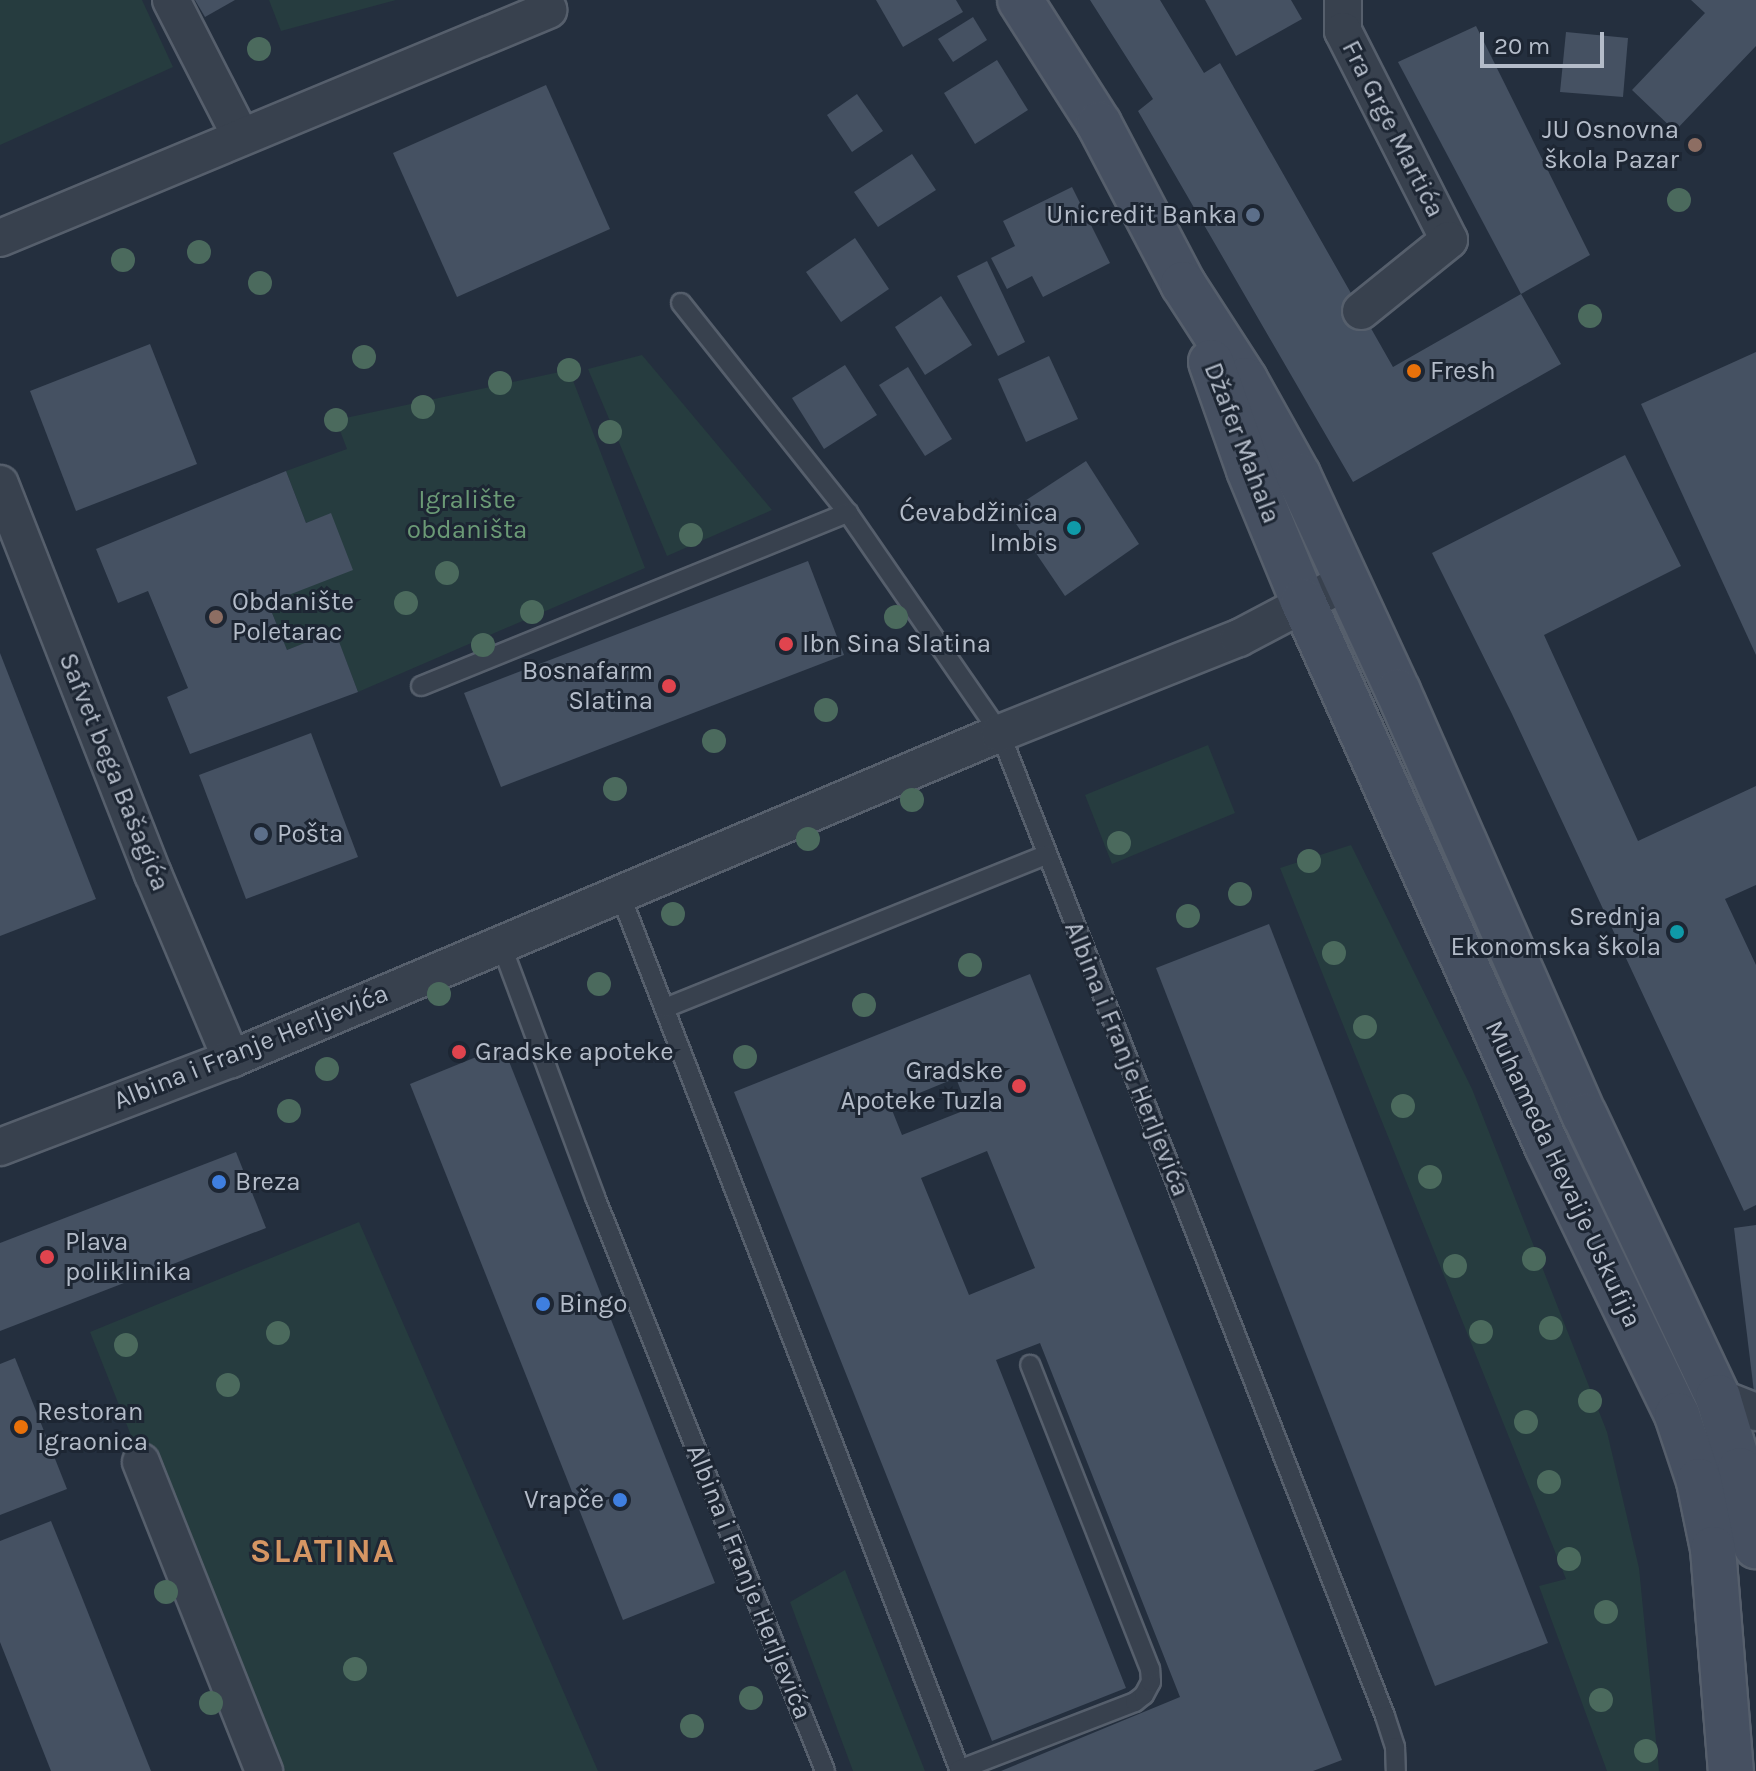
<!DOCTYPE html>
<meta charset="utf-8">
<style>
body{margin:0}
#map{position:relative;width:1756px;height:1771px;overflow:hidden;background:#242f3e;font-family:Karla,sans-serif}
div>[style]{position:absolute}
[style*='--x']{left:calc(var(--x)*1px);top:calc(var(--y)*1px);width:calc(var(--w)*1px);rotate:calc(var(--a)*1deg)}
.green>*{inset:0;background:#263c3f}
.building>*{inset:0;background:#455162}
.roads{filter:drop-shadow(2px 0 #565f6c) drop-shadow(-2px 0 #565f6c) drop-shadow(0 2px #565f6c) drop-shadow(0 -2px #565f6c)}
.lane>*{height:18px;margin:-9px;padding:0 9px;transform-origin:9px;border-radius:9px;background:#38414e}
.street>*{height:36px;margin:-18px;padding:0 18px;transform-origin:18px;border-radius:18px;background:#38414e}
.secondary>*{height:44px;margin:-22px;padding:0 22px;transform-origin:22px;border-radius:22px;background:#465061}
.trees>*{width:24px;height:24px;margin:-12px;border-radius:50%;background:#4b6a5d}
.dots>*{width:22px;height:22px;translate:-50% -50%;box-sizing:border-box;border:4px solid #1d2633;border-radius:50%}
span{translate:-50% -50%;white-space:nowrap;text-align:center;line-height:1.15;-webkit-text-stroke:6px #1d2633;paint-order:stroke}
.street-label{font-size:26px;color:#b4bcc9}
.poi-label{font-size:26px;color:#b4bcc9}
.right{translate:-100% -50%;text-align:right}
.left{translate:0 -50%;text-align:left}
.park-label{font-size:26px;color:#6b9a76}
.district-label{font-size:34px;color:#d59563;font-weight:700;letter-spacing:2px}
.scale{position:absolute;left:1480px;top:32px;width:124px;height:36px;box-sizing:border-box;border:4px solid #b4bcc9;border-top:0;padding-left:10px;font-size:24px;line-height:28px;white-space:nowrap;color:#b4bcc9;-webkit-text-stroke:6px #1d2633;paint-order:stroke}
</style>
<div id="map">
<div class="green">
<div style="clip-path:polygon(0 0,142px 0,173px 67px,0 145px)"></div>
<div style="clip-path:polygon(269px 0,396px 0,281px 31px)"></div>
<div style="clip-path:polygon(642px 355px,772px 510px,667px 556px,588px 369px)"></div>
<div style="clip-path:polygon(569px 370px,645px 568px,358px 692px,335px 632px,287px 650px,268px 603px,330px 514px,306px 523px,286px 471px,347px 449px,336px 420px)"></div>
<div style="clip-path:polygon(1208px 745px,1235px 813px,1112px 864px,1085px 795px)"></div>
<div style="clip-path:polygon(1351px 845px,1472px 1089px,1607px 1432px,1639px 1568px,1659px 1771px,1607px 1771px,1539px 1586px,1566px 1579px,1280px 868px)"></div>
<div style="clip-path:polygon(359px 1222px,598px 1771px,264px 1771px,90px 1332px)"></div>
<div style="clip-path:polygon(845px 1570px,925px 1771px,853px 1771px,790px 1602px)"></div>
</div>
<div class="building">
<div style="clip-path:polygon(195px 0,235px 0,205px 17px)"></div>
<div style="clip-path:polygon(876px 0,956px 0,963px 12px,903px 47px)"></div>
<div style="clip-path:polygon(1090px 0,1160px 0,1204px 73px,1220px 63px,1393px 367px,1521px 294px,1561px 364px,1353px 482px,1138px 111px,1153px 99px)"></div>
<div style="clip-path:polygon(1205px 0,1291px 0,1302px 19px,1236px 56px)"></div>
<div style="clip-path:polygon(1691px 0,1756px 0,1756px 46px,1675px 131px,1632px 90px,1705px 13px)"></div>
<div style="clip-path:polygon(973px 17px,987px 40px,953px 62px,938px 39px)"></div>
<div style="clip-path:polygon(1476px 26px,1590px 255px,1521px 294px,1398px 62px)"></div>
<div style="clip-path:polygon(1566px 32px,1628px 38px,1623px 97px,1560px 92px)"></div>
<div style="clip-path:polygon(997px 60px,1028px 110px,975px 144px,944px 93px)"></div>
<div style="clip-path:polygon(546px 85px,610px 229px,457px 297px,393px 153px)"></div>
<div style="clip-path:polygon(857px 94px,883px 131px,852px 152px,827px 115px)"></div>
<div style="clip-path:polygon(912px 154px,936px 190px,878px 227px,854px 192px)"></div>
<div style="clip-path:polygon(1072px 187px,1110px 263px,1043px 297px,1032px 276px,1007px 289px,991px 258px,1015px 246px,1003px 221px)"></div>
<div style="clip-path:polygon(855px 238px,889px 289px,841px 322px,806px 272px)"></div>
<div style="clip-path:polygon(987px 261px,1025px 342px,998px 356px,957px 276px)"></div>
<div style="clip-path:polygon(941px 296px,972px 345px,925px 375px,895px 327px)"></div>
<div style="clip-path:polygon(150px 344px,197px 464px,76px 511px,30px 391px)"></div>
<div style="clip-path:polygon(1756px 352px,1756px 655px,1641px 404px)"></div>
<div style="clip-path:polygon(1049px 356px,1078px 419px,1026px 442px,998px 379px)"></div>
<div style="clip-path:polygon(845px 365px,877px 415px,824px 449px,792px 398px)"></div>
<div style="clip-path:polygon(908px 367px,952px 439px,925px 456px,879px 385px)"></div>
<div style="clip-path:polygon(1625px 455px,1681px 566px,1544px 635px,1638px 841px,1756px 786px,1756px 885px,1725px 899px,1756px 965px,1756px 1205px,1744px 1211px,1512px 714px,1432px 553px)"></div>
<div style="clip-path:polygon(1086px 461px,1139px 544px,1065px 596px,1008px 512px)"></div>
<div style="clip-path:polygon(286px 471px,306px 523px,331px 513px,353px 570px,268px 603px,287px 650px,335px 631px,358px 692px,190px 754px,167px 697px,188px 688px,148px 591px,118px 603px,96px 549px)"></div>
<div style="clip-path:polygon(808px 561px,844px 655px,501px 787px,464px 693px)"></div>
<div style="clip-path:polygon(0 653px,96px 899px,0 936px)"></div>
<div style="clip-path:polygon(311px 733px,358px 857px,246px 899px,199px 775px)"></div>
<div style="clip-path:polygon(1269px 924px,1548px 1643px,1435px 1686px,1156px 968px)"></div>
<div style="clip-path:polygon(evenodd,1030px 974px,1342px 1760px,1313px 1771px,1001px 1771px,1180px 1697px,1040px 1343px,996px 1360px,1126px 1688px,992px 1741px,734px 1092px,1030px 974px,956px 1078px,968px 1109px,902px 1135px,890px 1105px,956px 1078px,1030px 974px,987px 1151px,1035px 1268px,969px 1295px,921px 1178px,987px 1151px)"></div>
<div style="clip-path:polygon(503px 1046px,715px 1583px,623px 1620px,410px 1084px)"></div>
<div style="clip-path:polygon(236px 1152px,266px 1228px,0 1331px,0 1243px)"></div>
<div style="clip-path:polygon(1756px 1225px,1756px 1392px,1754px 1392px,1734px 1228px)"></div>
<div style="clip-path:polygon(15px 1358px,67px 1489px,0 1515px,0 1364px)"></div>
<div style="clip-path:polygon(51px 1521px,79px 1590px,151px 1771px,51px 1771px,0 1642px,0 1541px)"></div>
</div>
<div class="roads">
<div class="lane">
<div style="--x:681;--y:303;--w:268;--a:51.5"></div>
<div style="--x:848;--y:513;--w:267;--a:55.4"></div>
<div style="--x:1000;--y:733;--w:1056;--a:68.61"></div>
<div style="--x:1385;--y:1716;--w:33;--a:72"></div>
<div style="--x:1395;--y:1747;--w:24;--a:88"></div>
<div style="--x:421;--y:686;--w:461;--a:-22.1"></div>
<div style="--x:620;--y:894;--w:941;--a:68.81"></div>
<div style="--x:501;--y:944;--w:270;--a:69.6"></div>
<div style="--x:595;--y:1197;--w:618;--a:68.16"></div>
<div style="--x:665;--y:1008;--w:411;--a:-21.9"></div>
<div style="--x:959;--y:1770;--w:189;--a:-21.1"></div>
<div style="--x:1135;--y:1702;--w:11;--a:-38"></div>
<div style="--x:1144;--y:1695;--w:15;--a:-62"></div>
<div style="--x:1151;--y:1682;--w:13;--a:-94"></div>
<div style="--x:1150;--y:1669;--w:327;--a:-111.5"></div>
</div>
<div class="street">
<div style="--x:171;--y:0;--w:154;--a:62.9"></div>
<div style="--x:1343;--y:0;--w:31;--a:90"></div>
<div style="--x:1343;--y:31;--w:234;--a:63.1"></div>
<div style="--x:1449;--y:240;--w:113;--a:141.1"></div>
<div style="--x:0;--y:238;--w:594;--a:-22.59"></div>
<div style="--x:0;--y:484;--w:419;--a:68.6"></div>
<div style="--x:153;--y:874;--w:201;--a:67.1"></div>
<div style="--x:0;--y:1147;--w:247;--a:-20.9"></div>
<div style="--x:231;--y:1059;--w:835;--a:-22.97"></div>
<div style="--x:1000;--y:733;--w:257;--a:-21.7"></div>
<div style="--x:1239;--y:638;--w:122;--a:-27.8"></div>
<div style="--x:1718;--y:1397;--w:41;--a:21.5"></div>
<div style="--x:141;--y:1462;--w:333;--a:68.3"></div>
</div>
<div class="secondary">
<div style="--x:1020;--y:0;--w:147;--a:57.5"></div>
<div style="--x:1099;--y:124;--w:181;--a:62.3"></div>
<div style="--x:1183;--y:284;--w:114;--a:57.1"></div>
<div style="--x:1245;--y:380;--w:109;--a:60.8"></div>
<div style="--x:1298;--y:475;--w:238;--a:65.2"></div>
<div style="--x:1398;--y:691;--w:464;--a:66.3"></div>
<div style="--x:1585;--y:1116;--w:311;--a:64.7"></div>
<div style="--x:1718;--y:1397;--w:76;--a:73.2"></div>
<div style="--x:1740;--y:1470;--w:78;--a:78.1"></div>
<div style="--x:1211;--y:362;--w:114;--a:70.6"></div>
<div style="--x:1249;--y:470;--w:142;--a:67.6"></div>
<div style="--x:1303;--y:601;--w:599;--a:65.87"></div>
<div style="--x:1548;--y:1148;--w:297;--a:64.2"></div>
<div style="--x:1677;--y:1415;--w:70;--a:71.6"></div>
<div style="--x:1699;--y:1481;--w:69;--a:78.4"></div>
<div style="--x:1713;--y:1549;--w:223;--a:85.4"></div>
</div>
</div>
<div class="trees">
<div style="left:259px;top:49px"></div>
<div style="left:1679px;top:200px"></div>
<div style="left:199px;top:252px"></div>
<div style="left:123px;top:260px"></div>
<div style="left:260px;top:283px"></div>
<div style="left:1590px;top:316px"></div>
<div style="left:364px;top:357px"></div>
<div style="left:569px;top:370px"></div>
<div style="left:500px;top:383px"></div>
<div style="left:423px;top:407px"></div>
<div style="left:336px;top:420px"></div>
<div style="left:610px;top:432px"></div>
<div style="left:691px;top:535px"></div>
<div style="left:447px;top:573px"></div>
<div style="left:406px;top:603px"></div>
<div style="left:532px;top:612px"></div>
<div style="left:896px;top:617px"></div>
<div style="left:483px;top:645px"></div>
<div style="left:826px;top:710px"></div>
<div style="left:714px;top:741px"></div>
<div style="left:615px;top:789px"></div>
<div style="left:912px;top:800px"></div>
<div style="left:808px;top:839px"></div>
<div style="left:1119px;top:843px"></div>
<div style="left:1309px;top:861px"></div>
<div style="left:1240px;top:894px"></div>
<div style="left:673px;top:914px"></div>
<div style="left:1188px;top:916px"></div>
<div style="left:1334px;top:953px"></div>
<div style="left:970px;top:965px"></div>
<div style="left:599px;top:984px"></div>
<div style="left:439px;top:994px"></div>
<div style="left:864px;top:1005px"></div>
<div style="left:1365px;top:1027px"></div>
<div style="left:745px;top:1057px"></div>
<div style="left:327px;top:1069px"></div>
<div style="left:1403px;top:1106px"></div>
<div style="left:289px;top:1111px"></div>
<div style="left:1430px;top:1177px"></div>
<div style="left:1534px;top:1259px"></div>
<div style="left:1455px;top:1266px"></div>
<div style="left:1551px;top:1328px"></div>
<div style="left:1481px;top:1332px"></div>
<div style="left:278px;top:1333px"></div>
<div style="left:126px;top:1345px"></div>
<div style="left:228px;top:1385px"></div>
<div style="left:1590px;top:1401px"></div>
<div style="left:1526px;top:1422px"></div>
<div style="left:1549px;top:1482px"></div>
<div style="left:1569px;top:1559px"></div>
<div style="left:166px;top:1592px"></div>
<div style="left:1606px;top:1612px"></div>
<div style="left:355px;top:1669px"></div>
<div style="left:751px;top:1698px"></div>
<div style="left:1601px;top:1700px"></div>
<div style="left:211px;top:1703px"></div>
<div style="left:692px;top:1726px"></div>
<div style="left:1646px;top:1751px"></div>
</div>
<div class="dots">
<div style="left:1695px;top:145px;background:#8d6e63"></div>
<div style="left:1253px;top:215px;background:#5c6f8a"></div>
<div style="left:1414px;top:371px;background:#e8710a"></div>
<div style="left:1074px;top:528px;background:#0f9aa8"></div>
<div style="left:216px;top:617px;background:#8d6e63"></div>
<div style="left:786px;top:644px;background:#e0444e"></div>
<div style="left:669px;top:686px;background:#e0444e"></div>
<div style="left:261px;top:834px;background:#5c6f8a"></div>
<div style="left:1677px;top:932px;background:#0f9aa8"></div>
<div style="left:459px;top:1052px;background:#e0444e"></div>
<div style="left:1019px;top:1086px;background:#e0444e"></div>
<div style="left:219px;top:1182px;background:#3f7fe0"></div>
<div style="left:47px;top:1257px;background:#e0444e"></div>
<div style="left:543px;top:1304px;background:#3f7fe0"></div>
<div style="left:21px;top:1427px;background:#e8710a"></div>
<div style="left:620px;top:1500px;background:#3f7fe0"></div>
</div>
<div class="street-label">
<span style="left:1393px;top:129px;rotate:63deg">Fra Grge Martića</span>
<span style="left:1242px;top:443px;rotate:69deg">Džafer Mahala</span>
<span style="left:114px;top:772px;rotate:68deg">Safvet bega Bašagića</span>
<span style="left:251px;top:1047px;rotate:-22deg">Albina i Franje Herljevića</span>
<span style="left:1127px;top:1059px;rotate:68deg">Albina i Franje Herljevića</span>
<span style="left:1563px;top:1174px;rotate:65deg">Muhameda Hevaije Uskufija</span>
<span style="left:749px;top:1582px;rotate:68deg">Albina i Franje Herljevića</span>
</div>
<div class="poi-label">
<span class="right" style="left:1679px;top:145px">JU Osnovna<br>škola Pazar</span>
<span class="right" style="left:1237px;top:215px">Unicredit Banka</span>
<span class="left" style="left:1430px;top:371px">Fresh</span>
<span class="right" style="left:1058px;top:528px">Ćevabdžinica<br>Imbis</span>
<span class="left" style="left:232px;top:617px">Obdanište<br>Poletarac</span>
<span class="left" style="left:802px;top:644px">Ibn Sina Slatina</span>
<span class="right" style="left:653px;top:686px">Bosnafarm<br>Slatina</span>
<span class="left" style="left:277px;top:834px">Pošta</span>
<span class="right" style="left:1661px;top:932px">Srednja<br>Ekonomska škola</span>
<span class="left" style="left:475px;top:1052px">Gradske apoteke</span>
<span class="right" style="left:1003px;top:1086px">Gradske<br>Apoteke Tuzla</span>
<span class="left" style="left:235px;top:1182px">Breza</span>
<span class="left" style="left:65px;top:1257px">Plava<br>poliklinika</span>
<span class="left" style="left:559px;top:1304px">Bingo</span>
<span class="left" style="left:37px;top:1427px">Restoran<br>Igraonica</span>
<span class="right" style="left:604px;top:1500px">Vrapče</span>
</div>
<div class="park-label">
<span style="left:467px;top:515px">Igralište<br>obdaništa</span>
</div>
<div class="district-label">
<span style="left:323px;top:1552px">SLATINA</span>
</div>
<div class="scale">20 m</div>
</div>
